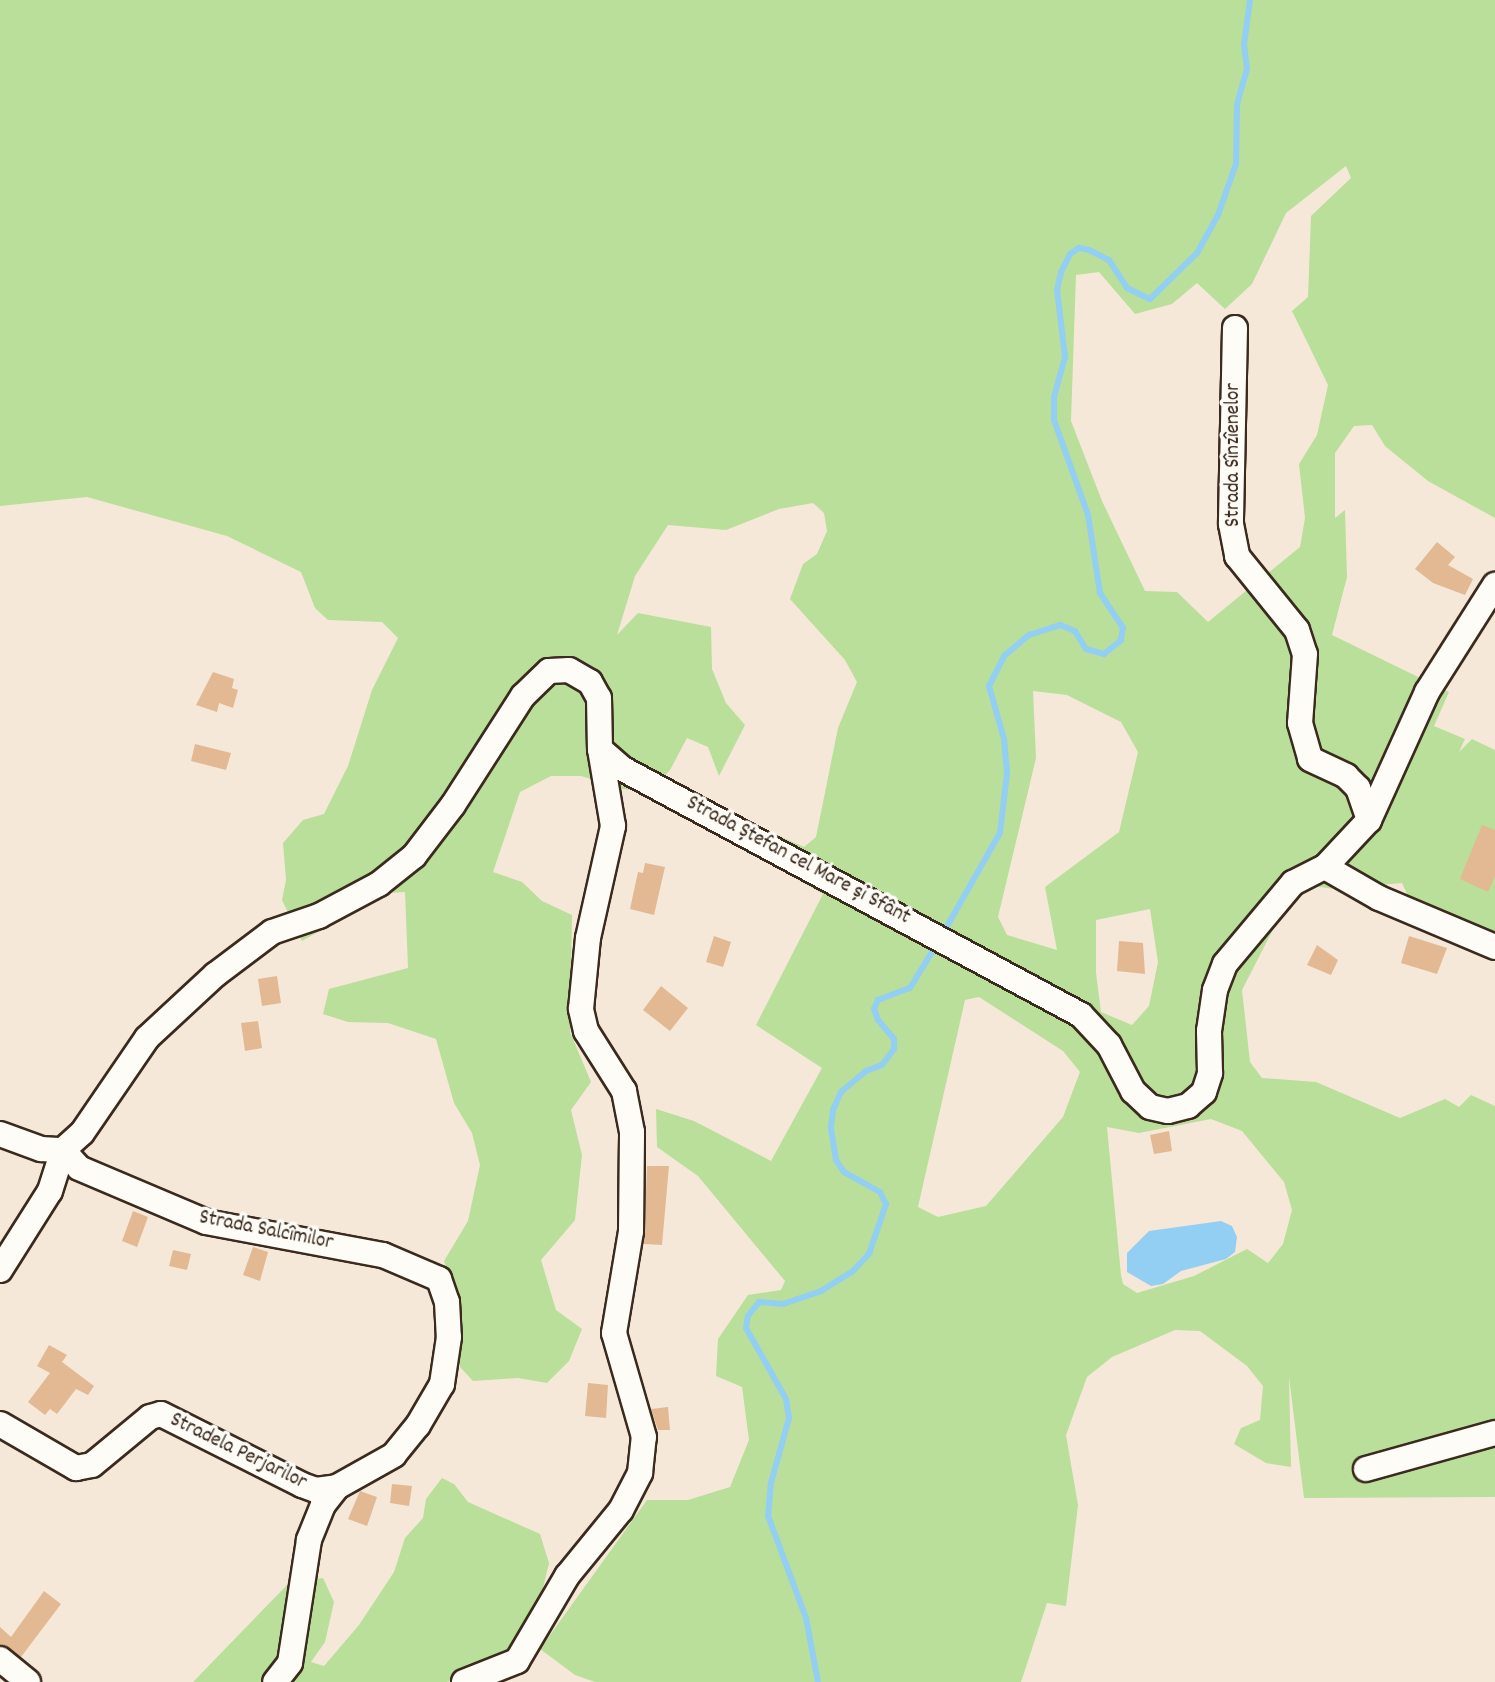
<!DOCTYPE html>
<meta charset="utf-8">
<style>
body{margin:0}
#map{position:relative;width:1495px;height:1682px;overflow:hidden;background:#f5e8d9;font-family:Dekko,sans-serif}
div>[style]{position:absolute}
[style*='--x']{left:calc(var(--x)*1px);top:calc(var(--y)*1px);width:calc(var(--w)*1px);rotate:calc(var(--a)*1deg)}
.green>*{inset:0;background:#b9df9a}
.water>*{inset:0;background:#93cff3}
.stream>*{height:6px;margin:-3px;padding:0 3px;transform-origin:3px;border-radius:3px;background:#93cff3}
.building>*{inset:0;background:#e3b993}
.roads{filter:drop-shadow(2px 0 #3b2a1e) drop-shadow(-2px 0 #3b2a1e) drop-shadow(0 2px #3b2a1e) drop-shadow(0 -2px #3b2a1e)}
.street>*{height:24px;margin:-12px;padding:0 12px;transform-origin:12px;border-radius:12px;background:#fdfcf7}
span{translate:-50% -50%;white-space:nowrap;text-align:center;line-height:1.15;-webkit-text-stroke:7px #fdfcf7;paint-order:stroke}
.street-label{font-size:21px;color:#3b2a1e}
</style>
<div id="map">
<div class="green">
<div style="clip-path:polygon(evenodd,0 0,1495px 0,1495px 518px,1428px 481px,1385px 446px,1372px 425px,1354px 426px,1335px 453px,1335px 518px,1345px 510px,1347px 577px,1332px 635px,1449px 692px,1434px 726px,1465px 739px,1459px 752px,1472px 739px,1495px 750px,1495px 937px,1408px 896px,1402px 883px,1334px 889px,1306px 885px,1284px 908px,1242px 990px,1250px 1062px,1262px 1078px,1316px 1082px,1400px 1118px,1445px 1099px,1459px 1107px,1471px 1095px,1495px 1106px,1495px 1497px,1304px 1498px,1289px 1377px,1291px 1467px,1266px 1463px,1234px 1444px,1241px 1428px,1260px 1420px,1263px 1386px,1247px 1366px,1200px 1331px,1175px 1330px,1112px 1357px,1087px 1377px,1066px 1435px,1078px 1505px,1066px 1606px,1047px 1603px,1021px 1682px,595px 1682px,575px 1675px,540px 1649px,647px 1500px,688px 1500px,730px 1487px,749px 1440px,742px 1387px,716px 1376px,718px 1339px,748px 1295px,781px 1290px,785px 1281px,698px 1176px,657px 1147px,656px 1109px,694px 1121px,771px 1161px,822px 1068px,756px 1025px,823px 894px,754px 854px,759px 827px,804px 847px,816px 837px,838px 728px,857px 682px,845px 660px,790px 599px,803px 564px,817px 554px,827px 531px,824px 513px,813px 503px,779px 509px,726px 530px,668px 525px,635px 576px,617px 635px,638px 613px,711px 627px,712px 669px,726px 703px,745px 725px,719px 776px,708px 747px,687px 738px,670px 770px,651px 791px,622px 789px,581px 776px,551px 776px,520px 792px,493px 872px,522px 882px,542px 901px,572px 915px,570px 1032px,591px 1082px,571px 1110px,582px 1155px,575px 1220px,541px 1260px,556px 1310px,582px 1329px,569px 1361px,547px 1383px,518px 1378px,473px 1381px,460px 1367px,458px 1300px,444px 1261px,468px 1221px,480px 1165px,472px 1133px,454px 1103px,436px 1039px,388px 1023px,348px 1022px,323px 1014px,329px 989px,408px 968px,405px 892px,387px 893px,302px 941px,282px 900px,286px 880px,283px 843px,303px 820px,324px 814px,348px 766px,372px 690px,398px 638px,382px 622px,328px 620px,315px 608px,301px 572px,227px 536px,87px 497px,0 506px,0 0,1346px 166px,1351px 178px,1311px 216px,1308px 297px,1292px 311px,1328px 385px,1317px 435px,1299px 464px,1305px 518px,1300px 547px,1208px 622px,1177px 592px,1145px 591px,1102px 501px,1071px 421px,1076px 275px,1099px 272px,1135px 314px,1172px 304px,1197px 283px,1225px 309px,1252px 284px,1286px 213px,1346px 166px,0 0,1033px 691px,1067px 695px,1121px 722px,1138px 752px,1119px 832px,1045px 887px,1057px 950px,1007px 935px,998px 917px,1036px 758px,1033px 691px,0 0,1150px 909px,1158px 962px,1149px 1006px,1132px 1025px,1101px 1012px,1096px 973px,1096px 920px,1150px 909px,0 0,979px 997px,1063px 1051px,1080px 1072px,1063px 1117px,986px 1206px,938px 1217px,918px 1207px,965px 1000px,979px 997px,0 0,1211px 1119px,1242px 1131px,1284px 1182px,1292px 1210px,1283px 1244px,1268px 1263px,1247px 1249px,1194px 1276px,1137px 1293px,1123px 1284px,1121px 1275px,1107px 1127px,1139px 1133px,1211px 1119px)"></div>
<div style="clip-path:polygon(442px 1478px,454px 1484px,468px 1502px,540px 1534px,549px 1563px,542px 1592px,531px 1627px,511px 1655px,447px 1682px,193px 1682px,288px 1584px,323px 1578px,334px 1602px,325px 1642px,311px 1662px,324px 1666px,359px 1625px,394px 1572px,405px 1538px,423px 1518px,426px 1499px)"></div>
</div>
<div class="water">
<div style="clip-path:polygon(1221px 1221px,1232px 1226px,1237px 1237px,1235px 1252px,1226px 1259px,1181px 1271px,1163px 1284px,1151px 1286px,1127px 1272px,1127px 1253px,1149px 1231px)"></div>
</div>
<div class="stream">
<div style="--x:942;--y:935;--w:117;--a:-60.4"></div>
<div style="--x:1000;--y:833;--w:60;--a:-83.3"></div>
<div style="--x:1007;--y:773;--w:34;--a:-95"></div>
<div style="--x:1004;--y:739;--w:55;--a:-105.8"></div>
<div style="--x:989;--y:686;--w:34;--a:-63"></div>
<div style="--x:1004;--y:656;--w:33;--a:-40"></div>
<div style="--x:1029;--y:635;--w:33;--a:-18"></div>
<div style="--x:1060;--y:625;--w:16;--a:22"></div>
<div style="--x:1075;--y:631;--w:21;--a:59"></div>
<div style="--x:1086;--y:649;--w:19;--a:16"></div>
<div style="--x:1104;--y:654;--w:22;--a:-39"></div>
<div style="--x:1121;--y:640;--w:12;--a:-81"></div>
<div style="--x:1123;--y:628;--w:42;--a:-123.3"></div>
<div style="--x:1100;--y:593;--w:79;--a:-98.7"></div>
<div style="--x:1088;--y:515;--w:101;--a:-109.7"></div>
<div style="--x:1054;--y:420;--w:23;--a:-90"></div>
<div style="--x:1054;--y:397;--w:41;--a:-74.6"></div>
<div style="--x:1065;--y:357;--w:67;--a:-96.8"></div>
<div style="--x:1057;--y:290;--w:18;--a:-77"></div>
<div style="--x:1061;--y:272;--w:20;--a:-63"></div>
<div style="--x:1070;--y:254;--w:11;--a:-34"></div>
<div style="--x:1079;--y:248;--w:10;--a:11"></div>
<div style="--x:1089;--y:250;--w:22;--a:27"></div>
<div style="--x:1109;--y:260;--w:33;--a:57"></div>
<div style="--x:1127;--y:288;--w:25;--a:26"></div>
<div style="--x:1150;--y:299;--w:66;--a:-44.4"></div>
<div style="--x:1197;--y:253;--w:43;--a:-61.1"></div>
<div style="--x:1218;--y:215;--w:54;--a:-70.6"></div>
<div style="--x:1236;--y:164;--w:60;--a:-89"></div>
<div style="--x:1237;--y:104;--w:36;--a:-74"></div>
<div style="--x:1247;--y:69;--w:25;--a:-97"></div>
<div style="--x:1244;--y:44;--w:44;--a:-82.2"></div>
<div style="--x:818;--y:1682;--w:65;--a:-100.6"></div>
<div style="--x:806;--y:1618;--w:109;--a:-110.4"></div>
<div style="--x:768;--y:1516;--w:33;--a:-85"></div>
<div style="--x:771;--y:1483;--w:67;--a:-74.5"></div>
<div style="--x:789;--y:1418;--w:19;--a:-99"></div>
<div style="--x:786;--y:1399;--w:81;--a:-119.4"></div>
<div style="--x:746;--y:1328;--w:12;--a:-81"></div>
<div style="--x:748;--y:1316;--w:18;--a:-52"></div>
<div style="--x:759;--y:1302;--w:24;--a:5"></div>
<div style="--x:783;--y:1304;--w:40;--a:-18.9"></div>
<div style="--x:821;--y:1291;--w:36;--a:-32"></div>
<div style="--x:852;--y:1272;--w:25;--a:-47"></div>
<div style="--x:869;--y:1254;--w:53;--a:-71.2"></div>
<div style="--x:886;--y:1204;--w:13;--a:-117"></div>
<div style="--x:880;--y:1192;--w:41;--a:-150.9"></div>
<div style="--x:844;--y:1172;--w:14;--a:-124"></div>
<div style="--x:836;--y:1160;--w:33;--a:-99"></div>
<div style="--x:831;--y:1127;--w:17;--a:-83"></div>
<div style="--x:833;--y:1110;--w:20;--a:-66"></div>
<div style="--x:841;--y:1092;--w:33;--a:-40"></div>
<div style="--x:866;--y:1071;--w:17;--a:-21"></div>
<div style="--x:882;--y:1065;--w:20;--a:-53"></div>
<div style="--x:894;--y:1049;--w:10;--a:-90"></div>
<div style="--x:894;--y:1039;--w:25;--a:-130"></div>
<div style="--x:878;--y:1020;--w:12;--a:-110"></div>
<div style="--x:874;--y:1009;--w:10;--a:-66"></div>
<div style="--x:878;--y:1000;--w:34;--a:-21"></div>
<div style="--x:910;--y:988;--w:52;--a:-58.5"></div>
</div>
<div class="building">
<div style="clip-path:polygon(1437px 542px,1455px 557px,1448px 565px,1473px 579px,1465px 595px,1433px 583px,1415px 569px)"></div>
<div style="clip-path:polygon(213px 672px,234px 679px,232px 688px,238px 690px,233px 708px,219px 703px,217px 712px,196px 705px)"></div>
<div style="clip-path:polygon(195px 744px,231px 753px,226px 770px,191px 761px)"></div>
<div style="clip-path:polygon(1482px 825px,1495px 830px,1495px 876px,1488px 892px,1460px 879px)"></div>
<div style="clip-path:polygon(645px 863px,665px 867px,654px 915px,630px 909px,638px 872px,643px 873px)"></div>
<div style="clip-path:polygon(714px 936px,731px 942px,723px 967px,706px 962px)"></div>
<div style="clip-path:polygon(1409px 936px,1447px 948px,1437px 974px,1401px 963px)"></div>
<div style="clip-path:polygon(1119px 941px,1143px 943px,1145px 974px,1117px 971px)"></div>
<div style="clip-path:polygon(1317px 945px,1338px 960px,1331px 975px,1307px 965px)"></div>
<div style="clip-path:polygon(277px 976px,281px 1003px,262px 1006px,258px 979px)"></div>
<div style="clip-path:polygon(661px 986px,688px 1008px,670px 1031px,643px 1010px)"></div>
<div style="clip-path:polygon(258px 1021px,262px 1048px,245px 1051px,241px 1023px)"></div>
<div style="clip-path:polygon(1169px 1131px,1172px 1151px,1154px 1154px,1150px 1135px)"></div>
<div style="clip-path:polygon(647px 1166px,669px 1166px,662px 1245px,644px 1244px)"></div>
<div style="clip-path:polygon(133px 1211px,148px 1217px,137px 1247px,122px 1241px)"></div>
<div style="clip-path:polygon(253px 1247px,268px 1252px,260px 1281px,243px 1275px)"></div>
<div style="clip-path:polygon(173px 1250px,191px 1254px,187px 1270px,169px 1266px)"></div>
<div style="clip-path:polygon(49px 1345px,67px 1355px,62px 1362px,94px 1386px,88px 1395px,76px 1389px,57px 1414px,50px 1409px,45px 1415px,28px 1402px,50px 1373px,37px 1366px)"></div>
<div style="clip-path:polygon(588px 1383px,608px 1385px,606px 1418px,585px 1416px)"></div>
<div style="clip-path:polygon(668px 1407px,670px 1430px,658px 1430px,651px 1409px)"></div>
<div style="clip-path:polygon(392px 1484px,412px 1486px,409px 1506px,390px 1503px)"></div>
<div style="clip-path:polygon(360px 1491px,377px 1497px,367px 1526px,348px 1519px)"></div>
<div style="clip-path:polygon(44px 1591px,61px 1604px,21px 1657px,0 1644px,0 1627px,11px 1637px)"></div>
</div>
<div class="roads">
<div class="street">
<div style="--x:1235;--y:328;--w:196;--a:91.2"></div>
<div style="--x:1231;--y:524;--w:33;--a:79"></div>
<div style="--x:1237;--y:556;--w:95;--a:51"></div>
<div style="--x:1297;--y:630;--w:25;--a:72"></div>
<div style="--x:1305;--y:654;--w:69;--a:94.1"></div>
<div style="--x:1300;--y:723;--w:37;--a:74"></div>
<div style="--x:1310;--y:759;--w:40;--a:25"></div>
<div style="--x:1346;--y:776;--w:17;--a:45"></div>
<div style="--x:1358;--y:788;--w:34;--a:71"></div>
<div style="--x:1325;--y:867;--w:62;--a:29.9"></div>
<div style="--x:1379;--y:898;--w:126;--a:22.9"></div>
<div style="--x:0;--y:1134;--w:44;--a:20.1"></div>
<div style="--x:41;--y:1149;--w:22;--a:3"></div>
<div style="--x:63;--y:1150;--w:25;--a:-42"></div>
<div style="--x:82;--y:1133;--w:115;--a:-55.6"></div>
<div style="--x:147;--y:1038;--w:93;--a:-42.8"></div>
<div style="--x:215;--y:975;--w:71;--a:-37"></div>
<div style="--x:272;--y:932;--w:50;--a:-18.8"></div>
<div style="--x:319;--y:916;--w:68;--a:-28.1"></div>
<div style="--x:379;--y:884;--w:45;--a:-38.7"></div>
<div style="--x:414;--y:856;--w:64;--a:-52.6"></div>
<div style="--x:453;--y:805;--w:130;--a:-57.3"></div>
<div style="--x:523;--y:696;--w:36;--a:-44"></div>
<div style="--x:549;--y:671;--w:20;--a:-3"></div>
<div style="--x:569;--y:670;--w:24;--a:30"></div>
<div style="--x:590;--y:682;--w:18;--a:61"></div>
<div style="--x:599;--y:698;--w:51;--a:88.9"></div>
<div style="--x:600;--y:749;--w:30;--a:41"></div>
<div style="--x:623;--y:769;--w:520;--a:28.24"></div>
<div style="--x:1081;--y:1015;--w:41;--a:47"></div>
<div style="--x:1109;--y:1045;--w:52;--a:62.4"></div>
<div style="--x:1133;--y:1091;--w:23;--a:43"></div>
<div style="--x:1150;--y:1107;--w:18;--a:13"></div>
<div style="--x:1168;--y:1111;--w:21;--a:-14"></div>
<div style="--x:1188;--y:1106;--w:21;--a:-41"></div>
<div style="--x:1204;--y:1092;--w:20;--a:-72"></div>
<div style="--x:1210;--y:1073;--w:42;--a:-91.4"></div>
<div style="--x:1209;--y:1031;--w:41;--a:-81.7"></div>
<div style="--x:1215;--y:990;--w:28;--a:-69"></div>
<div style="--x:1225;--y:964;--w:106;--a:-50"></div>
<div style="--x:1293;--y:883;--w:36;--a:-27"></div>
<div style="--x:1325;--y:867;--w:64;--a:-46.9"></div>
<div style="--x:1369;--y:820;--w:141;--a:-65.6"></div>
<div style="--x:1427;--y:692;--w:127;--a:-57.6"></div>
<div style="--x:63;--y:1150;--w:24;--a:48"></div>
<div style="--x:79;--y:1168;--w:138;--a:23"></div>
<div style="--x:206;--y:1222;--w:180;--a:10.6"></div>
<div style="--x:383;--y:1255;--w:61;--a:23.2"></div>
<div style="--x:439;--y:1279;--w:24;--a:71"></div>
<div style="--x:447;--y:1302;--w:35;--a:87"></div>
<div style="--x:449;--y:1337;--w:48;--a:98.5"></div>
<div style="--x:442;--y:1384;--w:48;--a:120.3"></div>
<div style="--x:418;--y:1425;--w:38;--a:129"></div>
<div style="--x:394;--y:1455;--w:65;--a:150.7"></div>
<div style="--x:337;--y:1487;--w:23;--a:128"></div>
<div style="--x:323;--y:1505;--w:38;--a:112"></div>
<div style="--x:309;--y:1540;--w:124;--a:98.8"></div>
<div style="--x:290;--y:1663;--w:24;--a:128"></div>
<div style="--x:0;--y:1270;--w:93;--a:-57.7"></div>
<div style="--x:50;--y:1191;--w:43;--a:-72.4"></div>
<div style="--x:0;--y:1424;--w:88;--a:30.1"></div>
<div style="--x:76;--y:1468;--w:16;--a:-11"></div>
<div style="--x:92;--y:1465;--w:75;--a:-39.6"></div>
<div style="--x:150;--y:1417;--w:11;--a:-15"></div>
<div style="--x:161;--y:1414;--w:158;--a:26.7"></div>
<div style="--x:302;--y:1485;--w:15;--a:20"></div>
<div style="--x:316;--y:1490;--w:21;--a:-8"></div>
<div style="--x:1366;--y:1469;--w:134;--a:-15.6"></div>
<div style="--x:0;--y:1659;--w:36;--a:39"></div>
<div style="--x:464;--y:1682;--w:57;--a:-21.6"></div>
<div style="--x:517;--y:1661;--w:99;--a:-59.5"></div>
<div style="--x:567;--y:1576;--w:85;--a:-50.7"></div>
<div style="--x:621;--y:1510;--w:42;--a:-62.8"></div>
<div style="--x:640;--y:1473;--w:36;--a:-84"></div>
<div style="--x:644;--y:1437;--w:108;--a:-106.1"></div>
<div style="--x:614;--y:1333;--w:103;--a:-80.5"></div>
<div style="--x:631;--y:1231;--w:99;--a:-89.4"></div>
<div style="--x:632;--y:1132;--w:42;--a:-101"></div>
<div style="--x:624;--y:1091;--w:71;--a:-122.3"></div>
<div style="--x:586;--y:1031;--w:23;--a:-103"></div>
<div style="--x:581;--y:1009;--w:71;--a:-84.4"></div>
<div style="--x:588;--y:938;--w:115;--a:-77.4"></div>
<div style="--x:613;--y:826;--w:78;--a:-99.6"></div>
</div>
</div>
<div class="street-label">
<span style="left:1234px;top:455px;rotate:-90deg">Strada Sînzîenelor</span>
<span style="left:798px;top:861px;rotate:28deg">Strada Ștefan cel Mare și Sfânt</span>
<span style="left:266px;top:1231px;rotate:11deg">Strada Salcîmilor</span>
<span style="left:238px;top:1452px;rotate:26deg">Stradela Perjarilor</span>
</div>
</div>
